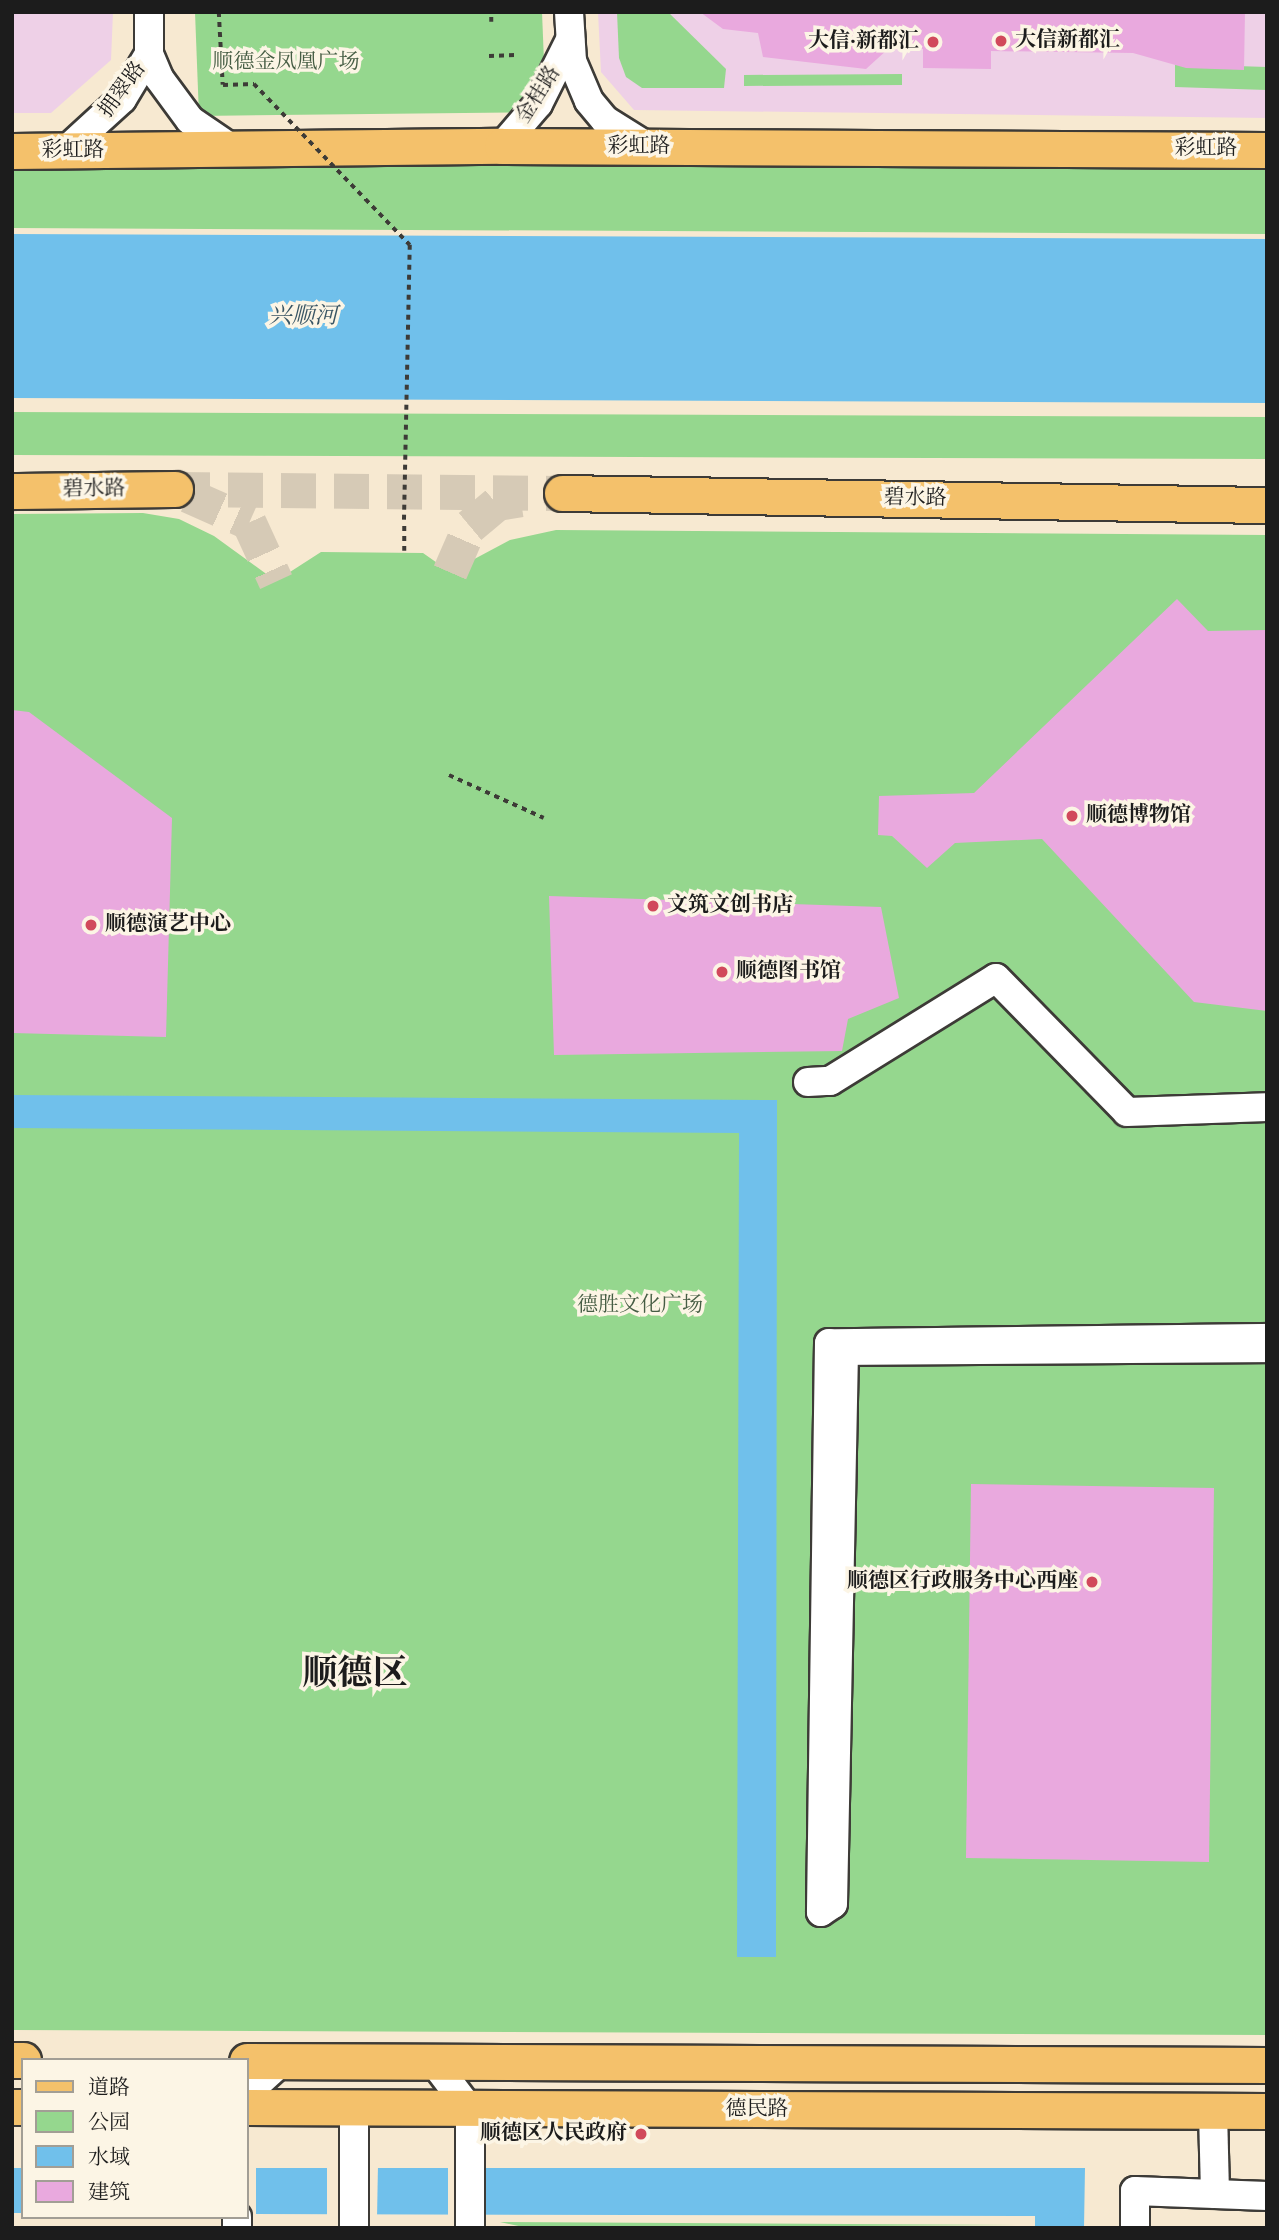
<!DOCTYPE html>
<meta charset="utf-8">
<style>
body{margin:0}
#map{position:relative;width:1279px;height:2240px;overflow:hidden;background:#f7e9d1;font-family:Vollkorn,"Noto Serif SC",serif}
div>[style]{position:absolute}
[style*='--x']{left:calc(var(--x)*1px);top:calc(var(--y)*1px);width:calc(var(--w)*1px);rotate:calc(var(--a)*1deg)}
.built>*{inset:0;background:#eed0e7}
.green>*{inset:0;background:#95d78e}
.water>*{inset:0;background:#70c0eb}
.pier>*{inset:0;background:#f7e9d1}
.building>*{inset:0;background:#e9a9de}
.major-tunnel>*{height:35px;margin-top:-17.5px;transform-origin:0;background:repeating-linear-gradient(90deg,#d6cab6 0 35px,transparent 0 53px)}
.path>*{height:3.5px;margin-top:-1.75px;transform-origin:0;background:repeating-linear-gradient(90deg,#3d3b37 0 5px,transparent 0 10px)}
.roads{filter:drop-shadow(2px 0 #3d3b37) drop-shadow(-2px 0 #3d3b37) drop-shadow(0 2px #3d3b37) drop-shadow(0 -2px #3d3b37)}
.minor>*{height:28px;margin:-14px;padding:0 14px;transform-origin:14px;border-radius:14px;background:#fff}
.major>*{height:35px;margin:-17.5px;padding:0 17.5px;transform-origin:17.5px;border-radius:17.5px;background:#f4c16b}
.path-bridge>*{height:3.5px;margin-top:-1.75px;transform-origin:0;background:repeating-linear-gradient(90deg,#3d3b37 0 5px,transparent 0 10px)}
.dots>*{width:19px;height:19px;translate:-50% -50%;box-sizing:border-box;border:4px solid #fcf5e5;border-radius:50%}
span{translate:-50% -50%;white-space:nowrap;text-align:center;line-height:1.15;-webkit-text-stroke:7px #fcf5e5;paint-order:stroke}
.poi-label{font-size:21px;color:#1c1c1c;font-weight:700}
.left{translate:0 -50%;text-align:left}
.right{translate:-100% -50%;text-align:right}
.park-label{font-size:21px;color:#465d44}
.street-label{font-size:21px;color:#1c1c1c}
.water-label{font-size:23px;color:#395564;font-style:italic}
.town-label{font-size:35px;color:#1c1c1c;font-weight:700}
.frame{position:absolute;inset:0;border:14px solid #1c1c1c;pointer-events:none}
.legend{position:absolute;left:21px;top:2058px;width:228px;height:161px;box-sizing:border-box;background:#fcf5e5;border:2px solid #a29e95;margin:0;padding:9px 12px;list-style:none;font-size:21px;color:#1c1c1c}
.legend li{display:flex;align-items:center;gap:14px;height:35px}
.legend b{width:35px;border:2px solid #a29e95}
</style>
<div id="map">
<div class="built">
<div style="clip-path:polygon(12px 12px,113px 12px,111px 60px,51px 113px,12px 113px)"></div>
<div style="clip-path:polygon(598px 12px,1267px 12px,1267px 118px,634px 110px,601px 72px)"></div>
</div>
<div class="green">
<div style="clip-path:polygon(195px 12px,542px 12px,546px 112px,199px 116px)"></div>
<div style="clip-path:polygon(617px 12px,668px 12px,726px 69px,724px 88px,642px 88px,626px 77px,619px 58px)"></div>
<div style="clip-path:polygon(1175px 64px,1267px 67px,1267px 90px,1175px 87px)"></div>
<div style="clip-path:polygon(902px 74px,902px 85px,744px 86px,744px 75px)"></div>
<div style="clip-path:polygon(1267px 162px,1267px 234px,12px 228px,12px 167px)"></div>
<div style="clip-path:polygon(12px 412px,1267px 417px,1267px 459px,12px 455px)"></div>
<div style="clip-path:polygon(143px 513px,179px 519px,214px 536px,276px 581px,321px 552px,423px 553px,450px 572px,510px 540px,556px 530px,1267px 535px,1267px 2035px,12px 2030px,12px 514px)"></div>
<div style="clip-path:polygon(500px 2222px,1023px 2225px,528px 2228px)"></div>
<div style="clip-path:polygon(12px 2226px,206px 2227px,12px 2228px)"></div>
</div>
<div class="water">
<div style="clip-path:polygon(12px 234px,1267px 239px,1267px 403px,12px 398px)"></div>
<div style="clip-path:polygon(12px 1095px,777px 1100px,776px 1957px,737px 1957px,739px 1133px,12px 1128px)"></div>
<div style="clip-path:polygon(12px 2168px,23px 2168px,23px 2213px,12px 2213px)"></div>
<div style="clip-path:polygon(247px 2168px,1085px 2168px,1084px 2228px,1035px 2228px,1035px 2216px,247px 2214px)"></div>
</div>
<div class="pier">
<div style="clip-path:polygon(247px 2164px,256px 2164px,256px 2217px,247px 2217px)"></div>
<div style="clip-path:polygon(327px 2164px,378px 2164px,377px 2218px,327px 2217px)"></div>
<div style="clip-path:polygon(448px 2164px,485px 2164px,485px 2218px,448px 2218px)"></div>
</div>
<div class="building">
<div style="clip-path:polygon(700px 12px,1245px 12px,1244px 70px,1186px 68px,1133px 53px,991px 51px,991px 69px,923px 68px,923px 49px,888px 49px,866px 69px,763px 57px,758px 33px,723px 29px)"></div>
<div style="clip-path:polygon(1177px 599px,1208px 631px,1267px 630px,1267px 1011px,1194px 1002px,1042px 839px,955px 843px,927px 868px,892px 836px,878px 835px,879px 796px,974px 793px)"></div>
<div style="clip-path:polygon(12px 710px,29px 712px,172px 818px,166px 1037px,12px 1033px)"></div>
<div style="clip-path:polygon(549px 896px,881px 907px,899px 998px,848px 1019px,842px 1051px,554px 1055px)"></div>
<div style="clip-path:polygon(971px 1484px,1214px 1488px,1209px 1862px,966px 1858px)"></div>
</div>
<div class="major-tunnel">
<div style="--x:175;--y:489;--w:387;--a:0.6"></div>
<div style="--x:188;--y:495;--w:67;--a:23.9"></div>
<div style="--x:249;--y:522;--w:65;--a:65.4"></div>
<div style="--x:450;--y:572;--w:50;--a:-66.5"></div>
<div style="--x:470;--y:526;--w:35;--a:-40"></div>
<div style="--x:497;--y:503;--w:24;--a:-9"></div>
</div>
<div class="path">
<div style="--x:219;--y:12;--w:73;--a:86.9"></div>
<div style="--x:491;--y:22;--w:10;--a:-90"></div>
<div style="--x:489;--y:56;--w:26;--a:-2"></div>
<div style="--x:404;--y:551;--w:26;--a:-90"></div>
<div style="--x:449;--y:775;--w:104;--a:24.4"></div>
</div>
<div class="roads">
<div class="minor">
<div style="--x:149;--y:12;--w:42;--a:90"></div>
<div style="--x:149;--y:54;--w:26;--a:67"></div>
<div style="--x:159;--y:78;--w:52;--a:53.6"></div>
<div style="--x:190;--y:120;--w:53;--a:34.3"></div>
<div style="--x:569;--y:12;--w:49;--a:86.5"></div>
<div style="--x:572;--y:61;--w:43;--a:67"></div>
<div style="--x:589;--y:101;--w:25;--a:50"></div>
<div style="--x:605;--y:120;--w:51;--a:32.1"></div>
<div style="--x:502;--y:146;--w:55;--a:-49.4"></div>
<div style="--x:538;--y:104;--w:72;--a:-63.4"></div>
<div style="--x:65;--y:151;--w:77;--a:-42.4"></div>
<div style="--x:122;--y:99;--w:52;--a:-59"></div>
<div style="--x:808;--y:1082;--w:22;--a:-3"></div>
<div style="--x:830;--y:1081;--w:195;--a:-31.8"></div>
<div style="--x:996;--y:978;--w:187;--a:45.6"></div>
<div style="--x:1127;--y:1112;--w:140;--a:-2"></div>
<div style="--x:1267;--y:1338;--w:438;--a:179.3"></div>
<div style="--x:829;--y:1343;--w:569;--a:90.81"></div>
<div style="--x:821;--y:1912;--w:14;--a:-34"></div>
<div style="--x:833;--y:1904;--w:553;--a:-88.86"></div>
<div style="--x:844;--y:1351;--w:423;--a:-0.4"></div>
<div style="--x:433;--y:2061;--w:61;--a:52.9"></div>
<div style="--x:470;--y:2110;--w:118;--a:90"></div>
<div style="--x:247;--y:2093;--w:47;--a:-42.4"></div>
<div style="--x:1213;--y:2111;--w:83;--a:88.6"></div>
<div style="--x:237;--y:2228;--w:11;--a:-90"></div>
<div style="--x:354;--y:2228;--w:120;--a:-90"></div>
<div style="--x:1135;--y:2228;--w:37;--a:-90"></div>
<div style="--x:1135;--y:2191;--w:132;--a:2.2"></div>
</div>
<div class="major">
<div style="--x:12;--y:151;--w:490;--a:-0.6"></div>
<div style="--x:502;--y:146;--w:765;--a:0.3"></div>
<div style="--x:12;--y:491;--w:163;--a:-0.7"></div>
<div style="--x:562;--y:493;--w:705;--a:0.98"></div>
<div style="--x:12;--y:2060;--w:11;--a:0"></div>
<div style="--x:247;--y:2061;--w:1020;--a:0.22"></div>
<div style="--x:12;--y:2107;--w:11;--a:0"></div>
<div style="--x:247;--y:2107;--w:1020;--a:0.22"></div>
</div>
</div>
<div class="path-bridge">
<div style="--x:223;--y:85;--w:31;--a:-2"></div>
<div style="--x:254;--y:84;--w:224;--a:45.9"></div>
<div style="--x:410;--y:245;--w:280;--a:91.2"></div>
</div>
<div class="dots">
<div style="left:1001px;top:41px;background:#d1495b"></div>
<div style="left:933px;top:42px;background:#d1495b"></div>
<div style="left:1072px;top:816px;background:#d1495b"></div>
<div style="left:653px;top:906px;background:#d1495b"></div>
<div style="left:91px;top:925px;background:#d1495b"></div>
<div style="left:722px;top:972px;background:#d1495b"></div>
<div style="left:1092px;top:1582px;background:#d1495b"></div>
<div style="left:641px;top:2134px;background:#d1495b"></div>
</div>
<div class="poi-label">
<span class="left" style="left:1015px;top:41px">大信新都汇</span>
<span class="right" style="left:919px;top:42px">大信·新都汇</span>
<span class="left" style="left:1086px;top:816px">顺德博物馆</span>
<span class="left" style="left:667px;top:906px">文筑文创书店</span>
<span class="left" style="left:105px;top:925px">顺德演艺中心</span>
<span class="left" style="left:736px;top:972px">顺德图书馆</span>
<span class="right" style="left:1078px;top:1582px">顺德区行政服务中心西座</span>
<span class="right" style="left:627px;top:2134px">顺德区人民政府</span>
</div>
<div class="park-label">
<span style="left:286px;top:63px">顺德金凤凰广场</span>
<span style="left:640px;top:1306px">德胜文化广场</span>
</div>
<div class="street-label">
<span style="left:123px;top:90px;rotate:-54deg">拥翠路</span>
<span style="left:539px;top:95px;rotate:-58deg">金桂路</span>
<span style="left:639px;top:147px">彩虹路</span>
<span style="left:1206px;top:149px">彩虹路</span>
<span style="left:73px;top:151px">彩虹路</span>
<span style="left:94px;top:490px;rotate:-1deg">碧水路</span>
<span style="left:915px;top:499px;rotate:1deg">碧水路</span>
<span style="left:757px;top:2110px">德民路</span>
</div>
<div class="water-label">
<span style="left:303px;top:317px">兴顺河</span>
</div>
<div class="town-label">
<span style="left:355px;top:1675px">顺德区</span>
</div>
<div class="frame"></div>
<ul class="legend">
<li><b style="height:9px;background:#f4c16b"></b>道路</li>
<li><b style="height:19px;background:#95d78e"></b>公园</li>
<li><b style="height:19px;background:#70c0eb"></b>水域</li>
<li><b style="height:19px;background:#e9a9de"></b>建筑</li>
</ul>
</div>
